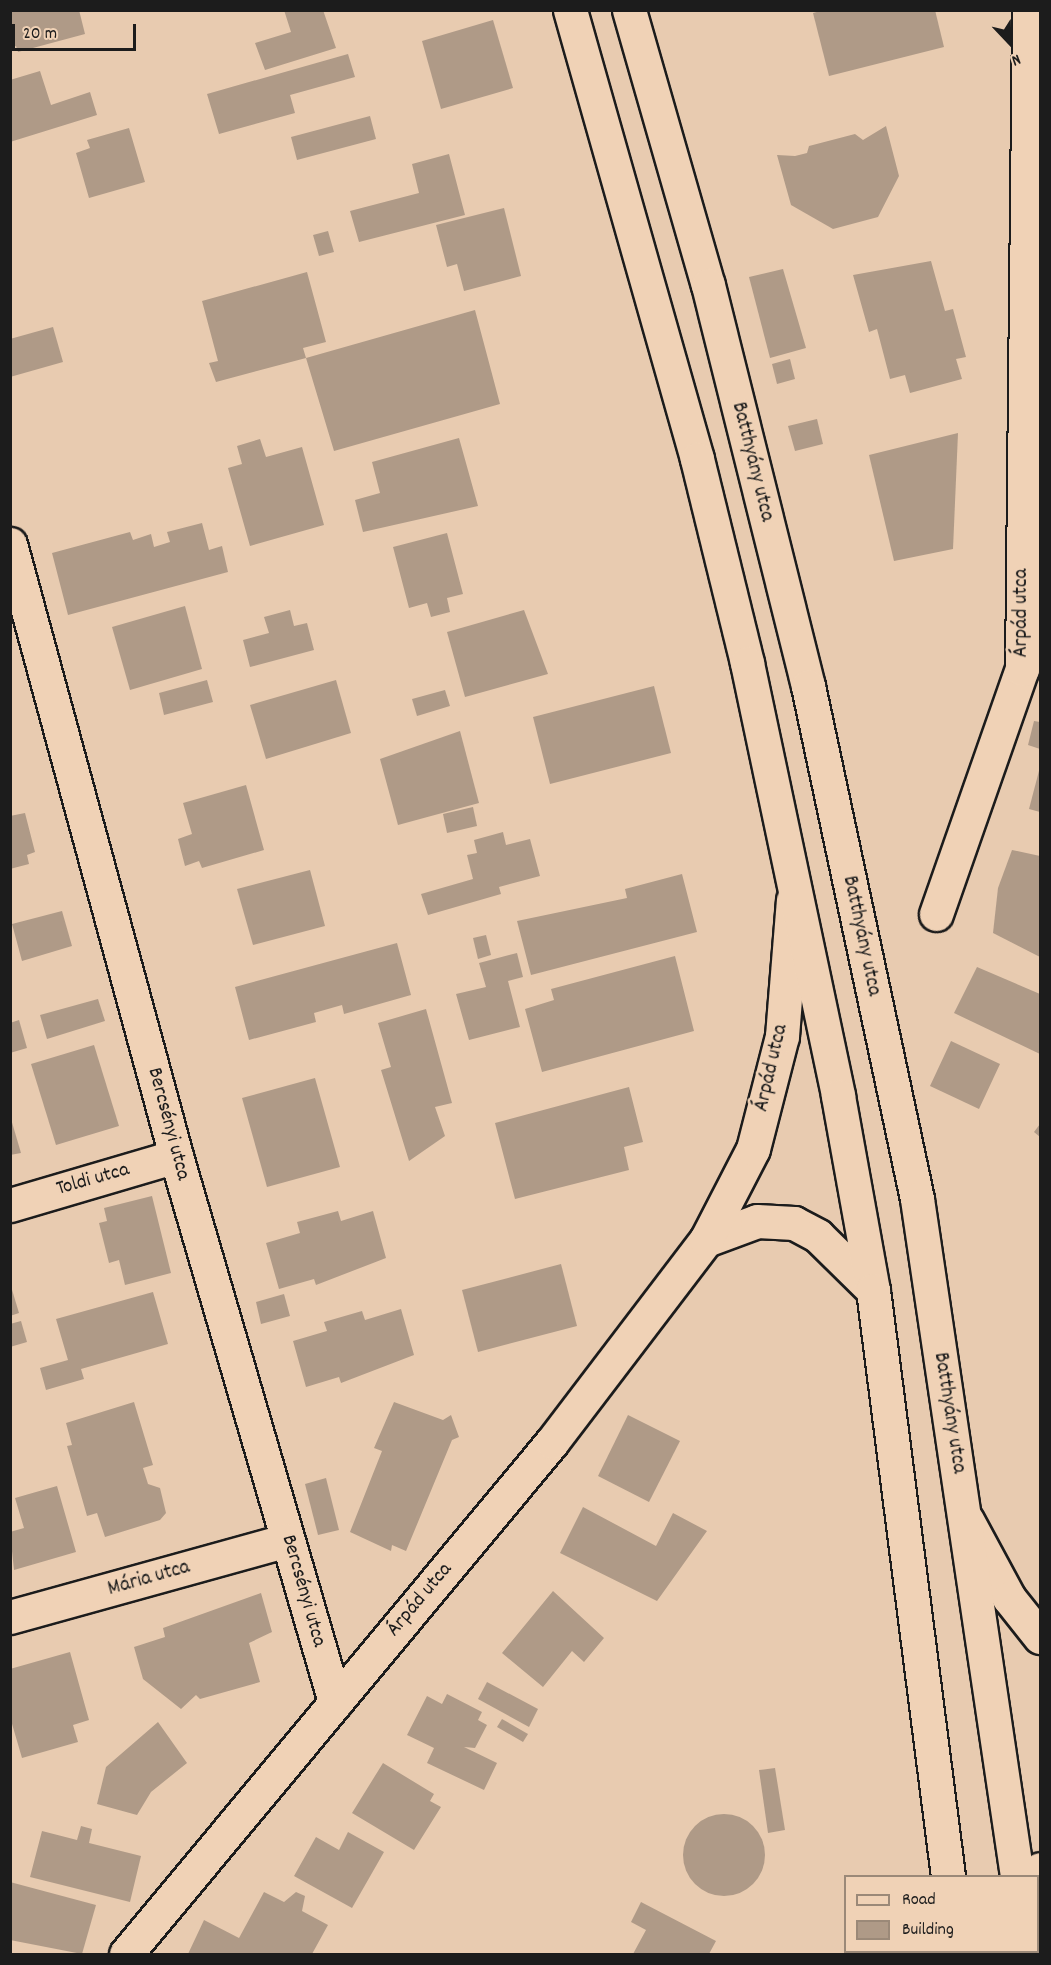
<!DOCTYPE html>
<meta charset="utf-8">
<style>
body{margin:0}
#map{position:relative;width:1051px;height:1965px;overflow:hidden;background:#e8cbb0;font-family:Dekko,sans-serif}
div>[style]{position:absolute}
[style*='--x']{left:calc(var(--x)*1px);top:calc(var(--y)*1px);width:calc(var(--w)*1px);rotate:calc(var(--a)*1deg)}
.building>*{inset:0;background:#af9a87}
.round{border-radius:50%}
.roads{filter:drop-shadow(2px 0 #1c1c1c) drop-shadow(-2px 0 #1c1c1c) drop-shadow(0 2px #1c1c1c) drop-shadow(0 -2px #1c1c1c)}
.minor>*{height:33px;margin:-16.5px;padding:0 16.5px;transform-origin:16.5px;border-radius:16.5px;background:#f0d2b6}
.primary>*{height:33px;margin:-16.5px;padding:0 16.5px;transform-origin:16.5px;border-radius:16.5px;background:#f0d2b6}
span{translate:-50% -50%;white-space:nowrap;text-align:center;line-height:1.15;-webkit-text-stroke:5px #f0d2b6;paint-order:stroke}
.street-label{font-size:21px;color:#1c1c1c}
.frame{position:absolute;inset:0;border:12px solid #1c1c1c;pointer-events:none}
.legend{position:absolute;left:844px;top:1875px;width:195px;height:78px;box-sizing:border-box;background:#f0d2b6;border:2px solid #9b8978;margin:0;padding:8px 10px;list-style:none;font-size:18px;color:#1c1c1c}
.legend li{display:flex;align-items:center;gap:12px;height:30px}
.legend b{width:30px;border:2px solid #9b8978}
.north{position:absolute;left:979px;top:12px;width:60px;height:60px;-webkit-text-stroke:4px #f0d2b6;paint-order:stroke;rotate:158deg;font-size:16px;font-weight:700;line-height:24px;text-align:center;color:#1c1c1c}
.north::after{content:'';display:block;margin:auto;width:21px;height:27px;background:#1c1c1c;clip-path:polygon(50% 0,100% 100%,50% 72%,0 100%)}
.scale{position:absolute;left:12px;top:24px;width:124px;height:27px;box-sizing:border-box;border:3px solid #1c1c1c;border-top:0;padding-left:8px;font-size:18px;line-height:21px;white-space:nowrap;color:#1c1c1c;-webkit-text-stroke:4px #f0d2b6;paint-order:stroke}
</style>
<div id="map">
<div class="building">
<div style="clip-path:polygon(10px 10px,79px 10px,85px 34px,18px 52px,16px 46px,10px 48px)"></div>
<div style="clip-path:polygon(284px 10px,323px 10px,336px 48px,265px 70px,255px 43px,291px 32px)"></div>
<div style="clip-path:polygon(824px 10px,935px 10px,944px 47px,829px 76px,813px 13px)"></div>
<div style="clip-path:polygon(493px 20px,513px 88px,441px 109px,422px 41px)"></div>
<div style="clip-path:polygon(348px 54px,355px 77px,290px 95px,295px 113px,219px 134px,207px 94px)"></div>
<div style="clip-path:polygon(40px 71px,51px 105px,90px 92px,97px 115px,10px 142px,10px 80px)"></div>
<div style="clip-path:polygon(370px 116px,376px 139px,297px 160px,291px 137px)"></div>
<div style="clip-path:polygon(886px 126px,899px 176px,878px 217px,833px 229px,791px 205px,777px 155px,795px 156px,807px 153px,809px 146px,855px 134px,863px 140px)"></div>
<div style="clip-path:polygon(129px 128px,145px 182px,89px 198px,76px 153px,90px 148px,87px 140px)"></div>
<div style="clip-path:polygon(449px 154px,465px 215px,359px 242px,350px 211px,419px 193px,412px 164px)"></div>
<div style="clip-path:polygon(504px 208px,521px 276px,464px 291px,457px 264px,447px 267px,436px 225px)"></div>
<div style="clip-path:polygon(328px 231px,334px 252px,319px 256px,313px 235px)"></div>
<div style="clip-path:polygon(931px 261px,945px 311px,953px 309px,966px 357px,956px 359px,962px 379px,910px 393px,905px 375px,890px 379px,877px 329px,869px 332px,853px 275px)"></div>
<div style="clip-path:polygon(783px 269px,806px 348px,770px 358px,749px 277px)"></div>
<div style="clip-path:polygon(307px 272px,326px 342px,303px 348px,306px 358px,475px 310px,500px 404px,334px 451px,306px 358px,216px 382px,209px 363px,218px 361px,202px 301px)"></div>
<div style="clip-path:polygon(53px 327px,63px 362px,10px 377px,10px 339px)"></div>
<div style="clip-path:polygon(790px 359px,795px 379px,777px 384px,772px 364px)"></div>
<div style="clip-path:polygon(817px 419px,823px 444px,795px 451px,788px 426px)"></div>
<div style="clip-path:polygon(958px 433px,953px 549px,894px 561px,869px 455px)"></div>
<div style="clip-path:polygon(459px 438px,478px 506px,363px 532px,355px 500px,380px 493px,372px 462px)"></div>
<div style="clip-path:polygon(260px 439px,266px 457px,302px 447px,324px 525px,250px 546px,228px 468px,242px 464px,237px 446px)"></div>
<div style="clip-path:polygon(202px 523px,209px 550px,222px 546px,228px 572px,68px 615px,52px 553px,130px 532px,133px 540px,151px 534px,154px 547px,170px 542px,167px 532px)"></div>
<div style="clip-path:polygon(447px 533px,463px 594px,447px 598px,450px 612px,431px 617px,427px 603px,409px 608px,393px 547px)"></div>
<div style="clip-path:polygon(185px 606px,202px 669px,130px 690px,112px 627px)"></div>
<div style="clip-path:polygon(290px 610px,294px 626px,307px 623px,314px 650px,250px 667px,243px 640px,269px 633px,264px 617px)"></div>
<div style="clip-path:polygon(524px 610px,548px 674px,465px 697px,447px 632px)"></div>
<div style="clip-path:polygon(207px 680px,213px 702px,164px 715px,159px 693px)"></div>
<div style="clip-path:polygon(336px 680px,351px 733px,266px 759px,250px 705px)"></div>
<div style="clip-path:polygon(654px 686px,671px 753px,550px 784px,533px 717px)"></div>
<div style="clip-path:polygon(445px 690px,450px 706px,417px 716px,412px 699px)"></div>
<div style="clip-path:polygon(1034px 721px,1040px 722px,1040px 749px,1028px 745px)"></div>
<div style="clip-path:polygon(460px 731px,479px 803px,398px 825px,380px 759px)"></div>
<div style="clip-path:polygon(1040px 767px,1040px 812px,1029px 809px)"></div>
<div style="clip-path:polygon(246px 785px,264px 850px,202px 868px,199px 861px,185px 866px,178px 839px,192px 834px,183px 803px)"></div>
<div style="clip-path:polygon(473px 807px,477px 826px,447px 833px,443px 814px)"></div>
<div style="clip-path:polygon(25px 813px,35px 852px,27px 855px,29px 864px,10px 869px,10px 816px)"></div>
<div style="clip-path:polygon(503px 832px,506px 845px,530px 839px,540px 876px,499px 887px,501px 894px,428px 915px,421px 894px,473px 879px,467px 855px,477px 853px,474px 840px)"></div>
<div style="clip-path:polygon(1012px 850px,1040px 856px,1040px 957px,993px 933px,998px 888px)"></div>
<div style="clip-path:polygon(310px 870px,325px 926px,253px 945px,237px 889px)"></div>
<div style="clip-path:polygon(682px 874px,697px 932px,531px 975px,517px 921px,627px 898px,625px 889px)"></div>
<div style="clip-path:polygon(62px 911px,72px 946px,22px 961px,12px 924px)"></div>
<div style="clip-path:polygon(486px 935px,491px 955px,478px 959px,473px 938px)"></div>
<div style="clip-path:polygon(397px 943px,411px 995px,344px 1014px,342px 1005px,314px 1013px,316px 1022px,249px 1040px,235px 987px)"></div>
<div style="clip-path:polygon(517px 953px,523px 977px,508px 981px,520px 1027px,469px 1040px,456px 994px,486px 987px,479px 963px)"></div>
<div style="clip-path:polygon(675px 956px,694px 1031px,542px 1072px,525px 1009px,554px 1000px,551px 989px)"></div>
<div style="clip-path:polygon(977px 967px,1040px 994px,1040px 1054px,954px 1013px)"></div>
<div style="clip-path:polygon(98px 999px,105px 1021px,47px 1039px,40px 1015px)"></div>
<div style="clip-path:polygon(426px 1009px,452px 1103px,435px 1107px,445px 1136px,409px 1161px,381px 1070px,391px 1067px,378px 1023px)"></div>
<div style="clip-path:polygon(19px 1020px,27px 1048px,10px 1053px,10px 1023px)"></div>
<div style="clip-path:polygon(951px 1041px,1000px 1064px,979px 1109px,930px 1086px)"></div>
<div style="clip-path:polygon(94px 1045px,119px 1126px,56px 1145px,31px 1064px)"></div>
<div style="clip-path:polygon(315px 1078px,340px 1167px,267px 1187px,242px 1098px)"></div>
<div style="clip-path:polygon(629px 1087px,643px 1142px,624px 1147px,629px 1170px,515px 1199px,495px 1123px)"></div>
<div style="clip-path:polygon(11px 1119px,21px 1153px,10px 1155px,10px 1120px)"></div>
<div style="clip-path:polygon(1040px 1124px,1040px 1137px,1034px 1132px)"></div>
<div style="clip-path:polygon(152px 1196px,171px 1273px,125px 1285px,119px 1260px,109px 1263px,99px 1223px,107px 1221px,104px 1208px)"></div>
<div style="clip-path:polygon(338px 1211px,341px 1221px,373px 1211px,386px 1258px,316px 1285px,314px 1279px,279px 1289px,266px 1243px,300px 1233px,297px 1222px)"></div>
<div style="clip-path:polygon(561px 1264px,577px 1326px,478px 1352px,462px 1290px)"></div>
<div style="clip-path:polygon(10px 1283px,19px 1313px,10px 1316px)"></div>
<div style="clip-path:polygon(153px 1292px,168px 1344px,81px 1369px,84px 1379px,46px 1390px,40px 1368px,68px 1360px,56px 1319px)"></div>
<div style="clip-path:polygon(284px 1294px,290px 1316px,261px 1324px,256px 1302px)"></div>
<div style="clip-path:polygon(401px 1309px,414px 1355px,341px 1383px,339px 1377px,306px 1387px,293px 1341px,327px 1331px,324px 1322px,362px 1311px,365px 1320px)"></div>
<div style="clip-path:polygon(21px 1321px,27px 1342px,10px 1347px,10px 1324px)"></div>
<div style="clip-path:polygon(134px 1402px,153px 1465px,143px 1468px,148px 1484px,160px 1488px,166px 1513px,160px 1520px,105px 1537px,97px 1513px,87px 1516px,67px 1446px,72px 1445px,66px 1423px)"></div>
<div style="clip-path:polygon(394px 1402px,443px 1420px,451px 1415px,459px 1437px,452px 1440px,406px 1551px,392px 1545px,391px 1551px,350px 1532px,382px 1451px,374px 1448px)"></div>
<div style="clip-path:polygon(628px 1415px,680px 1441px,649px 1502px,598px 1476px)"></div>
<div style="clip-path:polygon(326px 1478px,339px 1530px,318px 1535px,305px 1484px)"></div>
<div style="clip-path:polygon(57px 1486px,76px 1552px,14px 1570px,10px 1532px,24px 1528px,15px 1498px)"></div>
<div style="clip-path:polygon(583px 1507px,656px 1546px,673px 1513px,707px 1531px,657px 1601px,560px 1553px)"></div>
<div style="clip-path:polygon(553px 1591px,604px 1638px,584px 1662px,572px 1651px,543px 1687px,502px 1653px)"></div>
<div style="clip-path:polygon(261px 1593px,272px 1632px,249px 1643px,260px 1682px,200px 1699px,196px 1695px,181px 1709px,143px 1679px,134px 1647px,165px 1637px,163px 1628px)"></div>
<div style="clip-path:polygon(70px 1652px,89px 1720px,73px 1725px,78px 1742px,22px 1758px,10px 1717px,10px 1669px)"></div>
<div style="clip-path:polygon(487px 1682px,538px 1709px,529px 1727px,478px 1699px)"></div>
<div style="clip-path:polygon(447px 1694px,482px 1712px,478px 1720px,487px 1725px,475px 1748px,464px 1747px,497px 1763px,484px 1790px,427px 1763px,434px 1748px,407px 1735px,427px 1696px,442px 1704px)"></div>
<div style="clip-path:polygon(502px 1719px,528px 1734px,523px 1742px,497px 1727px)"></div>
<div style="clip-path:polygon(158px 1722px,187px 1763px,151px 1792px,137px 1815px,97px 1804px,106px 1767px)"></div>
<div style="clip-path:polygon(383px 1763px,434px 1794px,430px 1801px,441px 1807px,414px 1850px,352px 1813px)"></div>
<div style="clip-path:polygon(775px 1768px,785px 1830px,768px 1833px,759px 1770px)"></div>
<div class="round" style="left:683px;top:1814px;width:82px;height:82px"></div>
<div style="clip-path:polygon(81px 1826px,92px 1829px,89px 1843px,141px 1856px,130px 1902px,30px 1877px,42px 1831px,77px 1840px)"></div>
<div style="clip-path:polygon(348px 1832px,384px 1852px,352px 1908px,294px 1876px,316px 1837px,339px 1850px)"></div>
<div style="clip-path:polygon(10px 1882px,96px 1905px,82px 1954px,10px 1940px)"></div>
<div style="clip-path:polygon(264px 1892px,284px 1902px,296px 1892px,305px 1896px,302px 1911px,328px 1925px,312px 1954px,188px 1954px,204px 1920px,239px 1938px)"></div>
<div style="clip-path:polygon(641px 1902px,716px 1941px,709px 1954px,633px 1954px,646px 1930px,631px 1922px)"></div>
</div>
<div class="roads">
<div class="minor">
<div style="--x:10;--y:544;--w:634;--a:74.82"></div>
<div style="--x:176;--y:1156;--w:569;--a:73.76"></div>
<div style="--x:936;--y:914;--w:260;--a:-70.7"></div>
<div style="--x:1022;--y:669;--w:659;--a:-89.39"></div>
<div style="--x:10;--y:1205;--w:173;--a:-16.4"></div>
<div style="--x:706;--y:1240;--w:54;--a:-20.4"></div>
<div style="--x:757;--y:1221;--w:37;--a:3"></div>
<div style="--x:794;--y:1223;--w:27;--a:28"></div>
<div style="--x:818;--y:1236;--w:77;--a:44.5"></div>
<div style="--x:967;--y:1520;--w:89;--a:61.7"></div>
<div style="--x:1009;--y:1598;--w:50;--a:51.5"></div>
<div style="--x:10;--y:1617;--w:288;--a:-15.5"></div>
<div style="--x:1038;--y:1878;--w:9;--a:-77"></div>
<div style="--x:126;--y:1954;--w:666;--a:-50.24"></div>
<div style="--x:552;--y:1442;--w:254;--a:-52.7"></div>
<div style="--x:706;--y:1240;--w:102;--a:-62.7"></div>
<div style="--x:753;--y:1149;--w:117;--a:-75.6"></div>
<div style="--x:782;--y:1036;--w:136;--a:-85.4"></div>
<div style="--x:926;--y:1954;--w:2;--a:-90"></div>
</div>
<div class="primary">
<div style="--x:570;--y:10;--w:467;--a:74.2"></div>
<div style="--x:697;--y:459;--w:210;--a:76.2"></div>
<div style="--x:747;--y:663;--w:442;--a:78.1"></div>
<div style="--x:838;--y:1096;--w:197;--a:79.8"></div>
<div style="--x:873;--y:1290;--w:591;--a:82.71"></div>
<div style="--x:629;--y:10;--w:286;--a:74"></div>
<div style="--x:708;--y:285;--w:413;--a:76"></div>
<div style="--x:808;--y:686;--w:524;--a:78"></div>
<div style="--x:917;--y:1199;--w:684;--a:81.6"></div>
<div style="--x:957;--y:1952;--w:2;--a:63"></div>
<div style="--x:1027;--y:1952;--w:2;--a:63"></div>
</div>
</div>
<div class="street-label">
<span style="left:752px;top:462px;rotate:76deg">Batthyány utca</span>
<span style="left:1022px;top:613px;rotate:-90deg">Árpád utca</span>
<span style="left:861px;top:936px;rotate:78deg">Batthyány utca</span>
<span style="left:772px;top:1068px;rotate:-77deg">Árpád utca</span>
<span style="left:168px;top:1124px;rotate:75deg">Bercsényi utca</span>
<span style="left:93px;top:1180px;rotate:-16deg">Toldi utca</span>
<span style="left:949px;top:1413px;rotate:81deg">Batthyány utca</span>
<span style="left:149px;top:1579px;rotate:-16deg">Mária utca</span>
<span style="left:303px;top:1591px;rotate:74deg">Bercsényi utca</span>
<span style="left:420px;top:1600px;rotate:-50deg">Árpád utca</span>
</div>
<div class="frame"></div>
<ul class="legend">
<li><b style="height:8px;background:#f0d2b6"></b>Road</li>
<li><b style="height:16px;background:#af9a87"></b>Building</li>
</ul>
<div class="north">N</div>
<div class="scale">20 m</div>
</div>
